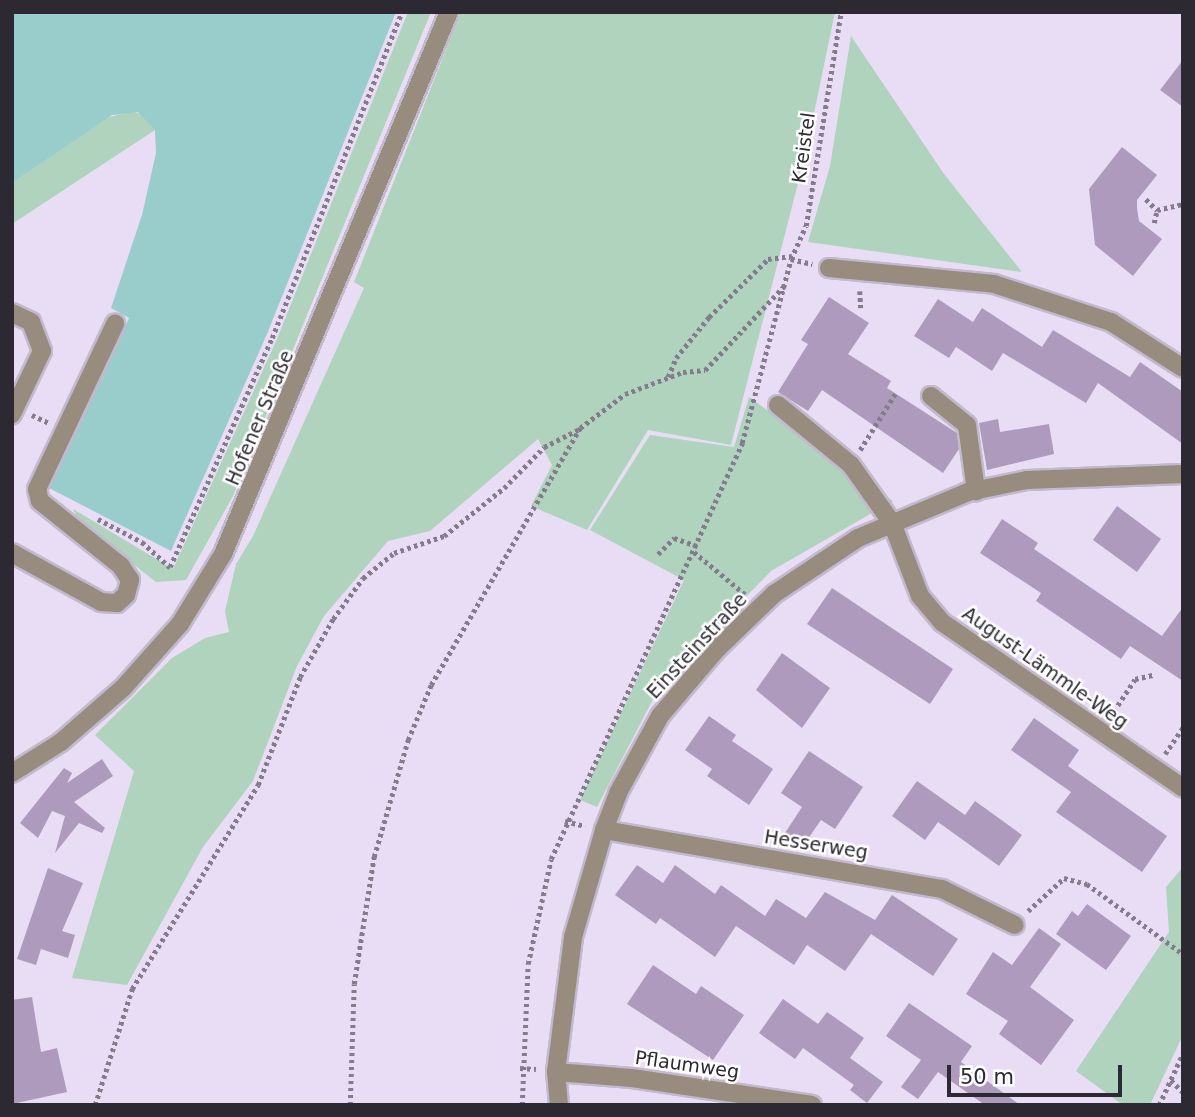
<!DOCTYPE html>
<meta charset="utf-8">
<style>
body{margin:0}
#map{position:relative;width:1195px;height:1117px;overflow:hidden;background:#e9ddf5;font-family:"DejaVu Sans",sans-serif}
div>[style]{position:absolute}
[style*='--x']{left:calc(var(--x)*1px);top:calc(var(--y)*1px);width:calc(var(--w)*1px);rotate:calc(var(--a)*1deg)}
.green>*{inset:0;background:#afd3bc}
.water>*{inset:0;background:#99cdcc}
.building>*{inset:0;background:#ae9abc}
.path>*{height:4.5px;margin-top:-2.25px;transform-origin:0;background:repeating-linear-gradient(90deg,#847c8c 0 3.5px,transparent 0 7px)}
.roads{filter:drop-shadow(2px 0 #c3b9ce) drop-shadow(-2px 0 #c3b9ce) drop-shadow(0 2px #c3b9ce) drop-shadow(0 -2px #c3b9ce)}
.minor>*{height:18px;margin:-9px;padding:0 9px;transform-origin:9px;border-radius:9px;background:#978c7e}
span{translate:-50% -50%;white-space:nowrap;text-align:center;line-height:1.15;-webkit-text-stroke:5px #fff;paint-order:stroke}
.street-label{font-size:19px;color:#2d2932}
.frame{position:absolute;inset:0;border:14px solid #2d2932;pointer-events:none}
.scale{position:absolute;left:947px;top:1065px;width:175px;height:32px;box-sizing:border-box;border:4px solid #2d2932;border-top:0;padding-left:9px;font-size:21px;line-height:24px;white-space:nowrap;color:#2d2932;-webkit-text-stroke:5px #fff;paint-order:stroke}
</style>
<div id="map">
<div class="green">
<div style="clip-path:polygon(408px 12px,431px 12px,233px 496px,186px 580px,156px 582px,79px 522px,73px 509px,173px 569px,277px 339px)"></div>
<div style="clip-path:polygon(461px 12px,835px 12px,806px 152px,731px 445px,648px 430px,587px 530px,531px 506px,552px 465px,538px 439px,430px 531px,388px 541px,324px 616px,297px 666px,253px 781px,203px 847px,127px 985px,72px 978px,134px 771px,95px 735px,172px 658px,205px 638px,229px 632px,225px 611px,236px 564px,253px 536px,364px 288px,354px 282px)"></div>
<div style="clip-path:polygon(851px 36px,944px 174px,1022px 272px,808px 242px,830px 166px)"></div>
<div style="clip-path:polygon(132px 111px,146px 116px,155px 130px,12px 224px,12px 183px,106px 118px)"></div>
<div style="clip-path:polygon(749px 397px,893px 501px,771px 571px,661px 684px,597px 807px,580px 800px,684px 580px,590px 530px,650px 435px,734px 447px)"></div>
<div style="clip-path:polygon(1183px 867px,1183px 1035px,1150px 1105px,1123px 1105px,1076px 1071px,1169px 932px,1166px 887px)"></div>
</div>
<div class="water">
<div style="clip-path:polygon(12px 12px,396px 12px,267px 334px,171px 551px,49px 488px,129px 318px,111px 308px,142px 215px,156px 153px,155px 130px,138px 112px,112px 115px,12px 183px)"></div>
</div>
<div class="building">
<div style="clip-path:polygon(1183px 60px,1183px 107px,1160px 90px)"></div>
<div style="clip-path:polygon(1122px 147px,1157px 175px,1137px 200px,1137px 208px,1139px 221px,1162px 239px,1133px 276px,1095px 245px,1089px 189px)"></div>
<div style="clip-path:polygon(829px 297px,869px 323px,848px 354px,891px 381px,887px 388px,957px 433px,959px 449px,943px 473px,822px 390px,808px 411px,778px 392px,808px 344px,801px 340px)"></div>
<div style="clip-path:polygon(938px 299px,973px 322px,982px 308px,1042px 347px,1053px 330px,1130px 377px,1140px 362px,1183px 392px,1183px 444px,1098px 383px,1086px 403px,1003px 353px,992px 371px,956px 347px,949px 358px,914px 336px)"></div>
<div style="clip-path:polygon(998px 419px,1000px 432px,1049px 424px,1054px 454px,987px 470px,979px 423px)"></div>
<div style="clip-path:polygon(1117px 506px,1161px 539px,1137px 572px,1093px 540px)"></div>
<div style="clip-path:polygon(1002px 519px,1038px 543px,1034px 549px,1162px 636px,1183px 607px,1183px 681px,1130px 646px,1121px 659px,1036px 601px,1041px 593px,980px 553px)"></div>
<div style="clip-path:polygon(832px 588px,953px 669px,930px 704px,807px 624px)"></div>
<div style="clip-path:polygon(782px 653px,830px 688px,802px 728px,756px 690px)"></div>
<div style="clip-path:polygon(709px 716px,736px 735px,732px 741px,773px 769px,749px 805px,707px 776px,712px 769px,685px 750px)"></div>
<div style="clip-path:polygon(1034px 718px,1079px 750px,1068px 766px,1167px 836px,1142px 872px,1056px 812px,1071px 792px,1011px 750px)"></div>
<div style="clip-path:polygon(809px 751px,863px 787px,835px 829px,821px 820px,801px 849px,783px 836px,802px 807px,781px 793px)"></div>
<div style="clip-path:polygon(102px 759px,113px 776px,74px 802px,105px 828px,102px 833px,79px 823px,55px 853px,65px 816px,52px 811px,38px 838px,20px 823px,64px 768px,72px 773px,67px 783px)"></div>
<div style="clip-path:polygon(917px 781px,965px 815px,975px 801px,1022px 835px,999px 866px,938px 822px,925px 840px,892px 816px)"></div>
<div style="clip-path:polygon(637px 865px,663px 883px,675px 865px,715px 894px,721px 885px,765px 916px,776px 899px,806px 918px,825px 892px,875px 920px,892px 895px,958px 939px,933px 976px,871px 934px,845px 971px,807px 945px,794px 965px,736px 926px,715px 957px,660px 918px,656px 924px,615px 895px)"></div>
<div style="clip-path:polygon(48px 868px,83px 883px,62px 931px,75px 935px,68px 958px,41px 949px,36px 965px,17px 959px)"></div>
<div style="clip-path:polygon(1087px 904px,1131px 936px,1106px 970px,1056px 934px,1072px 911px,1078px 916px)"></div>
<div style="clip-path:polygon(1039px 928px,1061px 944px,1030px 987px,1074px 1020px,1041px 1065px,999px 1034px,1008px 1021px,966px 994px,993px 952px,1012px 965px)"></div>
<div style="clip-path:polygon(653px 965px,696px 994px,701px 986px,744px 1015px,713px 1060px,627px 1004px)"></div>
<div style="clip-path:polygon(32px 997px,41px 1052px,57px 1048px,67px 1092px,12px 1104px,12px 1000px)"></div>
<div style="clip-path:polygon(783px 999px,818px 1024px,827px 1012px,864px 1038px,850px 1058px,883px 1082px,867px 1103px,850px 1090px,854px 1085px,803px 1048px,795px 1059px,759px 1033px)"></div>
<div style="clip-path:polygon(909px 1003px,972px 1046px,961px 1062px,1020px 1105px,985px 1105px,938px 1072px,918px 1099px,901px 1087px,921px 1060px,886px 1036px)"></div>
</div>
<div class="path">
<div style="--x:1146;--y:199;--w:16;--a:45"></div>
<div style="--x:1157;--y:210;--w:27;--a:-13"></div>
<div style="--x:1154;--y:223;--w:13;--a:-77"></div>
<div style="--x:791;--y:259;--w:22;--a:13"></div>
<div style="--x:860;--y:291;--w:17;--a:87"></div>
<div style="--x:668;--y:377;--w:21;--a:-67"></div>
<div style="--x:676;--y:358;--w:53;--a:-51.2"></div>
<div style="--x:709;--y:317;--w:83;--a:-44.5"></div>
<div style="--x:768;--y:259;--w:24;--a:-7"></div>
<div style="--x:32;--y:415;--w:19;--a:25"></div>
<div style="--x:860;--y:450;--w:66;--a:-58"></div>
<div style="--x:98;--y:519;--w:50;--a:27.6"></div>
<div style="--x:142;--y:542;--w:38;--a:42"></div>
<div style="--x:170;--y:567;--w:251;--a:-66"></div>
<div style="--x:272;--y:338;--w:351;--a:-68.3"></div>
<div style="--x:694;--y:552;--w:67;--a:39.6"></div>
<div style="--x:658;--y:554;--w:23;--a:-45"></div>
<div style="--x:674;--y:538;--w:24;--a:19"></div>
<div style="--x:1110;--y:717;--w:45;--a:-56.7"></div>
<div style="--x:1135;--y:679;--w:18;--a:-13"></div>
<div style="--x:1165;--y:754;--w:32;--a:-56"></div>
<div style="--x:565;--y:821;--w:21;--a:14"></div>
<div style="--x:1028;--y:911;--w:49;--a:-42.5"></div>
<div style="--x:1064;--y:878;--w:24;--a:15"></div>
<div style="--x:1087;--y:884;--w:119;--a:36.1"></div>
<div style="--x:520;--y:1068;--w:16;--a:4"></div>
<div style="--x:1171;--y:1080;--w:17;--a:45"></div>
<div style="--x:95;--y:1105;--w:122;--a:-72.3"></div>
<div style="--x:132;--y:989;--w:240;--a:-58.3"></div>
<div style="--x:258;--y:785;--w:116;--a:-68.7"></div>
<div style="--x:300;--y:677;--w:67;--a:-60.4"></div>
<div style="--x:333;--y:619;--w:51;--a:-53.8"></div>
<div style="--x:363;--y:578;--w:40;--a:-39"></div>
<div style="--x:394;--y:553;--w:53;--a:-18.8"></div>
<div style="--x:444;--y:536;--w:77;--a:-38.7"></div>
<div style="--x:504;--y:488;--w:57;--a:-45.7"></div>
<div style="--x:544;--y:447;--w:38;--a:-27"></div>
<div style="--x:350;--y:1105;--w:121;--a:-88.1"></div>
<div style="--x:354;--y:984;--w:129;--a:-81.1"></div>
<div style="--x:374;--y:857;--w:122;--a:-73.8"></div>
<div style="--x:408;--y:740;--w:60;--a:-67.3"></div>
<div style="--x:431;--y:685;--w:297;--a:-59.9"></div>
<div style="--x:580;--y:428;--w:56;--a:-37.1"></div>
<div style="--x:625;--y:394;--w:62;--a:-20.8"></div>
<div style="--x:683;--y:372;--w:22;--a:-5"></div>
<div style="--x:705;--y:370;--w:117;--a:-46.7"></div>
<div style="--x:522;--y:1105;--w:141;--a:-87.6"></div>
<div style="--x:528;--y:964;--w:107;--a:-77.6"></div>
<div style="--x:551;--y:859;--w:458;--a:-65.3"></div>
<div style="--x:742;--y:443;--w:190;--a:-75.1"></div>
<div style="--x:791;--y:259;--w:36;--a:-66"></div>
<div style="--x:806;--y:226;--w:217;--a:-80.7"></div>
<div style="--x:1159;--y:1105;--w:57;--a:-65.2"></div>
</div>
<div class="roads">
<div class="minor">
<div style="--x:829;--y:268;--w:166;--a:5.5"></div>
<div style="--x:994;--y:284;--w:123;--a:18"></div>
<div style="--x:1111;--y:322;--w:85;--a:32.6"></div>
<div style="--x:12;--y:313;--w:21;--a:25"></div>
<div style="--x:31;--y:322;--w:31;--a:69"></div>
<div style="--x:42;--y:351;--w:70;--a:115.5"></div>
<div style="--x:931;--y:396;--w:46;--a:38.9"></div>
<div style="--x:967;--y:425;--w:67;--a:82.2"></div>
<div style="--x:778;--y:405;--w:94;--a:39.4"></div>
<div style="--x:851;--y:465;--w:71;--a:54.7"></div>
<div style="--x:892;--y:523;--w:78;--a:69"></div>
<div style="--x:920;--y:596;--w:35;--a:50"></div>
<div style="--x:943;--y:623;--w:291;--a:34.5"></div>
<div style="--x:12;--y:553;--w:102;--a:28.8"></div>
<div style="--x:101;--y:602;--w:16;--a:4"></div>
<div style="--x:117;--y:603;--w:12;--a:-42"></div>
<div style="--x:126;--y:595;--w:16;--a:-75"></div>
<div style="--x:130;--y:580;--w:17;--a:-123"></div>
<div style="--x:121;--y:566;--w:104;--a:-141.3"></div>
<div style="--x:40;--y:501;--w:12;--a:-104"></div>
<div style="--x:37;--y:489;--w:183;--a:-64.7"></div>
<div style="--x:12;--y:773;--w:58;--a:-32.3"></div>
<div style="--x:61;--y:742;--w:82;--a:-41.1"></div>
<div style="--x:123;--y:688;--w:86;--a:-48.3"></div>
<div style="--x:180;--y:624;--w:82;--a:-58.4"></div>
<div style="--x:223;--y:554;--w:587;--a:-67.37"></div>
<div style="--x:604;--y:830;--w:343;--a:9.9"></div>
<div style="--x:942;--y:889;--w:81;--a:26.3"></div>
<div style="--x:556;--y:1072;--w:76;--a:4.5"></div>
<div style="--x:632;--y:1078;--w:182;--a:8.5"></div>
<div style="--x:559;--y:1105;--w:33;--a:-95"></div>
<div style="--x:556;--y:1072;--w:136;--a:-82.8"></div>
<div style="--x:573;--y:937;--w:111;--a:-73.8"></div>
<div style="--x:604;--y:830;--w:40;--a:-69"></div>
<div style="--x:618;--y:793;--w:88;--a:-61.4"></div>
<div style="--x:660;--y:716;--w:87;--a:-49.7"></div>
<div style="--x:716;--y:650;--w:81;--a:-44"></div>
<div style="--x:774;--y:594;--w:101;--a:-33.7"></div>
<div style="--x:858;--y:538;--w:119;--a:-22.7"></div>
<div style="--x:968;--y:492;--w:60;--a:-11.5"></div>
<div style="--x:1027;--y:480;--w:156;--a:-2.2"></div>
</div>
</div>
<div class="street-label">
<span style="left:804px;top:148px;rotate:-82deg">Kreistel</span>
<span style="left:260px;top:418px;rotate:-67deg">Hofener Straße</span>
<span style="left:697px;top:646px;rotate:-47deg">Einsteinstraße</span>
<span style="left:1045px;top:668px;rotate:35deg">August-Lämmle-Weg</span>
<span style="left:816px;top:845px;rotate:9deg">Hesserweg</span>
<span style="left:687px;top:1065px;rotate:8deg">Pflaumweg</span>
</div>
<div class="frame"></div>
<div class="scale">50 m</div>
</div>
